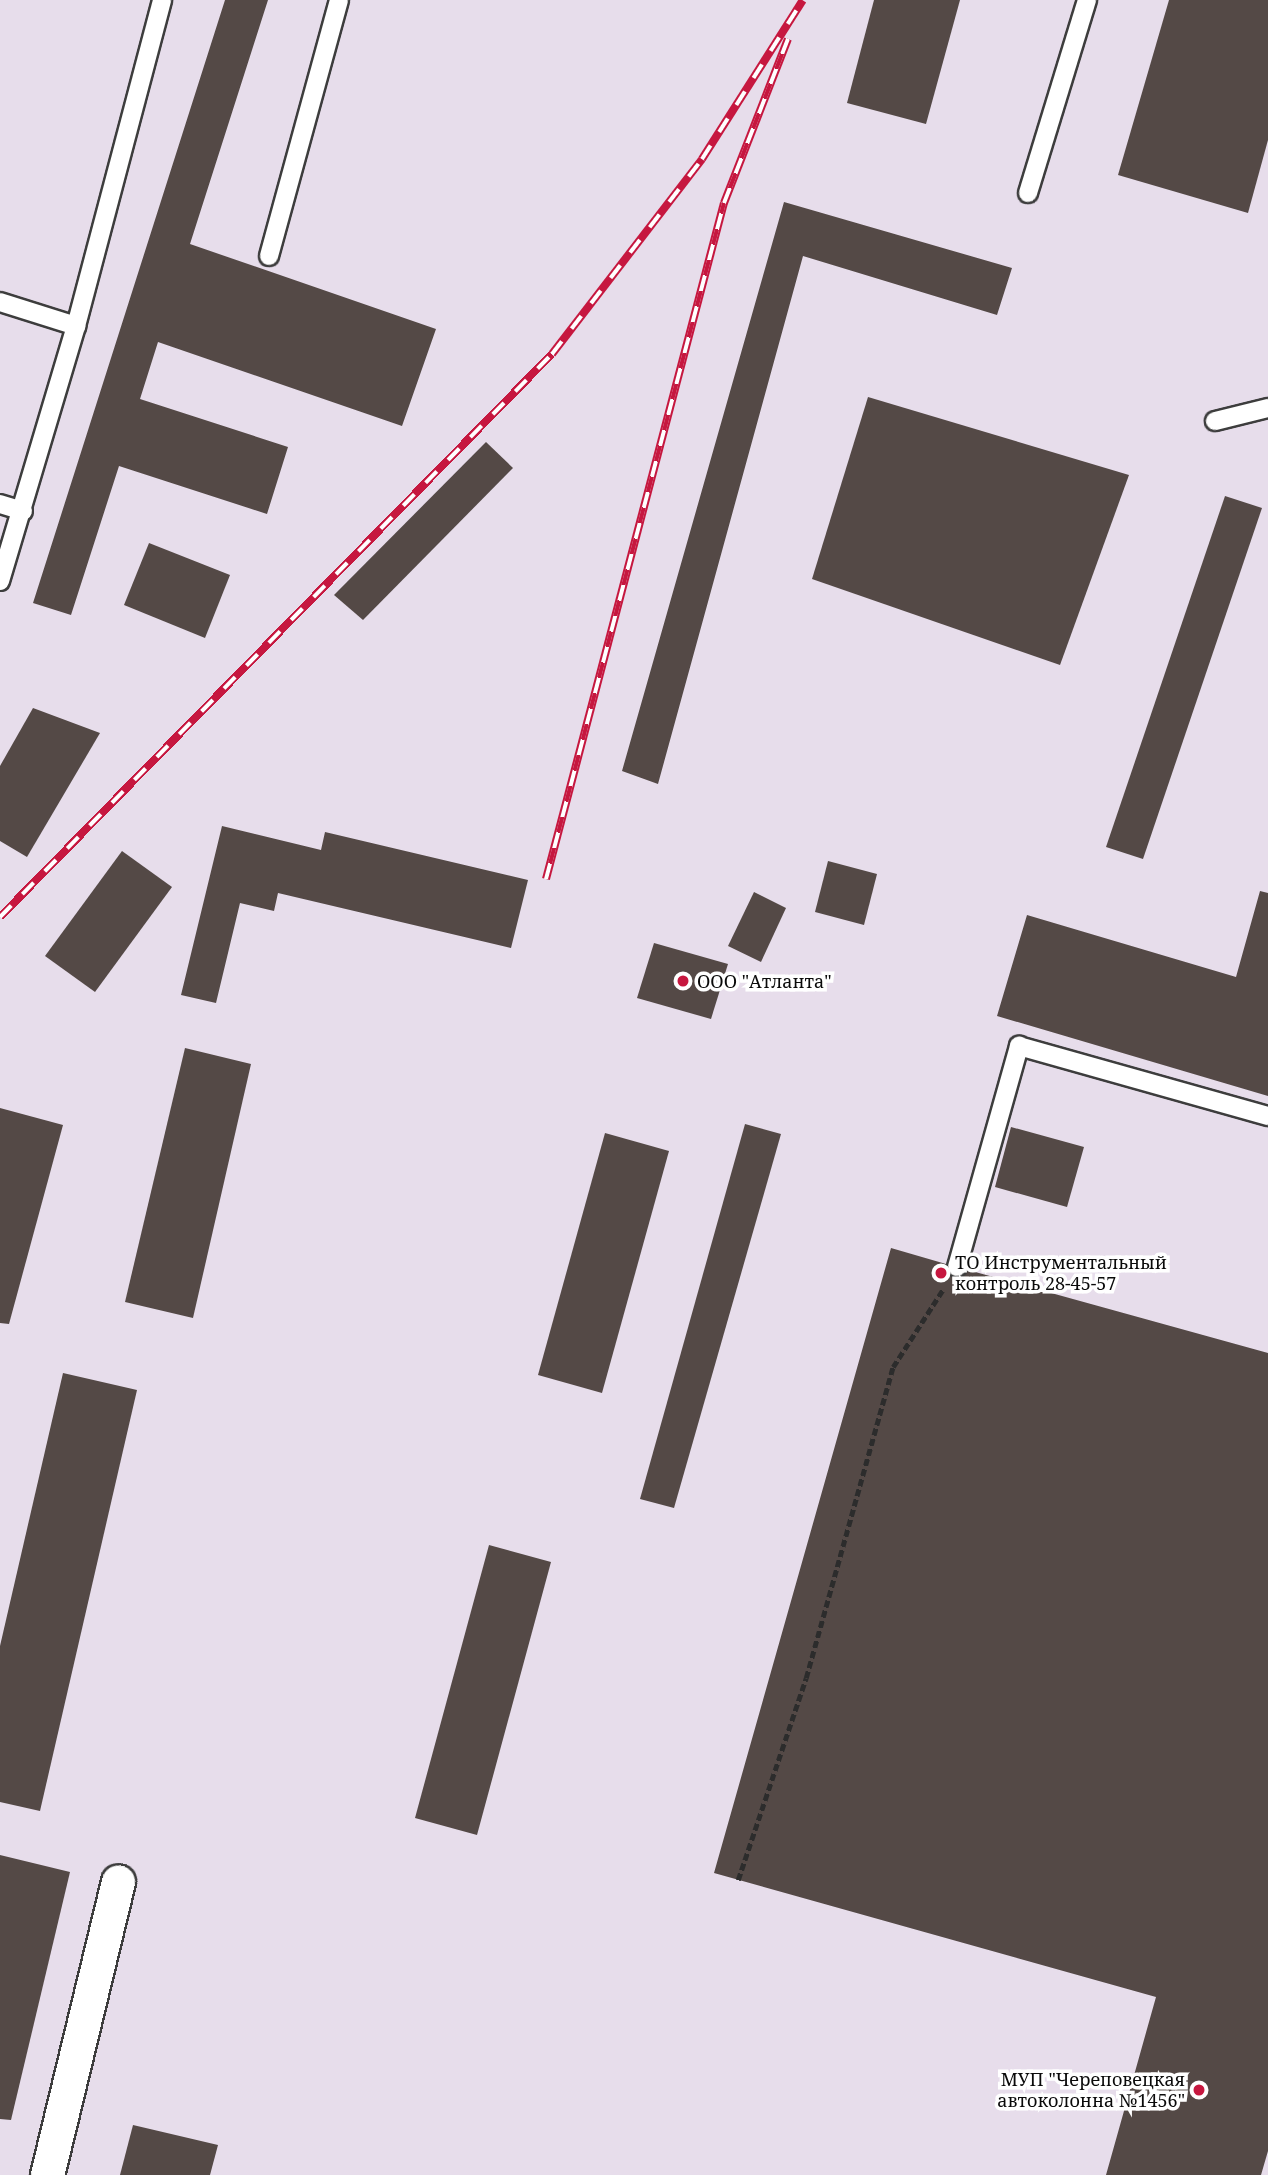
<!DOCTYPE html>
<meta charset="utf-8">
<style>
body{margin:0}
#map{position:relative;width:1268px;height:2175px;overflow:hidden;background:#fff6e8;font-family:"Noto Serif",serif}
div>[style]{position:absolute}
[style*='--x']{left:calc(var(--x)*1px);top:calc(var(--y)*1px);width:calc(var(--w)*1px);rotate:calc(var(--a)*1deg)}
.industrial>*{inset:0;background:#e7ddeb}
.building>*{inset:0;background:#544946}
.path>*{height:4.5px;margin-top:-2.25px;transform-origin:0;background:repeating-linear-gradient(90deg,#2c2c2c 0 7px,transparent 0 10.5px)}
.roads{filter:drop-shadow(2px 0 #3d3d3d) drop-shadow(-2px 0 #3d3d3d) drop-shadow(0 2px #3d3d3d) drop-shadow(0 -2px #3d3d3d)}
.lane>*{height:18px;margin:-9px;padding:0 9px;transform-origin:9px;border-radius:9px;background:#fff}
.street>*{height:33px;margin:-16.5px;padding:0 16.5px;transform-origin:16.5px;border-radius:16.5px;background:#fff}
.rail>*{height:8px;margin-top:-4px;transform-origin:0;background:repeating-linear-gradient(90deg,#fff 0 16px,#c6173f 0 32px);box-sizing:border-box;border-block:2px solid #c6173f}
.dots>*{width:19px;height:19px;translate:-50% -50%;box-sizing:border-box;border:4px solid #fff;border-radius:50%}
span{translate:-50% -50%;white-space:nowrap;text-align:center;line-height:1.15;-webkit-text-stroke:7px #fff;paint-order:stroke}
.poi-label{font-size:18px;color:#0a0a0a}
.left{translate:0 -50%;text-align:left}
.right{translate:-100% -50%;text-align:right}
</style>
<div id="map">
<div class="industrial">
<div style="clip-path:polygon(0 0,1268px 0,1268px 2175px,0 2175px)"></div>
</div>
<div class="building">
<div style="clip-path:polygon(225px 0,268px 0,190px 244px,436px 329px,402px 426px,158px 342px,140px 399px,288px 447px,267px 514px,119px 466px,71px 615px,33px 603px)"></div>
<div style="clip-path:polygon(874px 0,960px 0,926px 124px,847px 103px)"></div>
<div style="clip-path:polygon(1169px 0,1268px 0,1268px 140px,1248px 213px,1118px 175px)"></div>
<div style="clip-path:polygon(784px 202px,1012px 268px,997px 315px,803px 256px,658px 784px,622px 771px)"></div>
<div style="clip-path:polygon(868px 397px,1129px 475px,1060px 665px,812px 579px)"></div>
<div style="clip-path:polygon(486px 442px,513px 468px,363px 620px,334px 595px)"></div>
<div style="clip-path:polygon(1225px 496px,1262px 508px,1143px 859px,1106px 847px)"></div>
<div style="clip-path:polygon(149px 543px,230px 575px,205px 638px,124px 605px)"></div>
<div style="clip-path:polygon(33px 708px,100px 733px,27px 857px,0 841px,0 766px)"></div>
<div style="clip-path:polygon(222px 826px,321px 850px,325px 832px,528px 880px,511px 948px,278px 893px,274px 911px,240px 903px,216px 1003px,181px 995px)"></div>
<div style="clip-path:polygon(122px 851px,172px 887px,95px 992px,45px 956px)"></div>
<div style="clip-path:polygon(828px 861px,877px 874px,864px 925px,815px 912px)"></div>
<div style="clip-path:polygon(1260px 891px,1268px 893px,1268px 1096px,997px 1016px,1027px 915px,1236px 977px)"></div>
<div style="clip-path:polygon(754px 892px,786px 908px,761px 962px,728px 946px)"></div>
<div style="clip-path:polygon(654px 943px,728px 964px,711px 1019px,637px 998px)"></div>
<div style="clip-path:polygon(185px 1048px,251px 1064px,193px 1318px,125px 1302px)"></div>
<div style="clip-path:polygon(0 1108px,63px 1125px,9px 1324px,0 1323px)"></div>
<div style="clip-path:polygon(745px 1124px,781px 1134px,674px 1508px,640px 1499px)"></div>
<div style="clip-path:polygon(1011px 1127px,1084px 1147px,1067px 1207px,995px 1187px)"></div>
<div style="clip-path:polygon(605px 1133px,669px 1151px,602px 1393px,538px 1375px)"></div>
<div style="clip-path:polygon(891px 1248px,946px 1264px,955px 1278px,968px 1270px,1268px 1353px,1268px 2151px,1261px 2175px,1106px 2175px,1156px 1997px,714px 1873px)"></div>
<div style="clip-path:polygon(63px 1373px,137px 1390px,40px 1811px,0 1802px,0 1646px)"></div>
<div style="clip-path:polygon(489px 1545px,551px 1562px,477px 1835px,415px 1818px)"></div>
<div style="clip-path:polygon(0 1855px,70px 1872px,11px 2120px,0 2119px)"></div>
<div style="clip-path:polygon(133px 2125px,218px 2145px,210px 2175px,120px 2175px)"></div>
</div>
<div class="path">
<div style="--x:738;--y:1880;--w:213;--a:-71.4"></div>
<div style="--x:806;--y:1678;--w:323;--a:-74.4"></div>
<div style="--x:893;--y:1367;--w:94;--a:-57.2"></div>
</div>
<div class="roads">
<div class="lane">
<div style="--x:1028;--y:193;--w:202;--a:-73"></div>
<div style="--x:269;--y:256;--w:265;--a:-74.7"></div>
<div style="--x:0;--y:302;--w:80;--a:17.5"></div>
<div style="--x:76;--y:326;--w:337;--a:-75.2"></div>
<div style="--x:1215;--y:421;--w:55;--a:-13.8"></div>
<div style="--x:0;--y:504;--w:24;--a:17"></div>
<div style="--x:0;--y:581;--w:266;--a:-73.4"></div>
<div style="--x:957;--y:1267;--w:230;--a:-74.3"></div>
<div style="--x:1019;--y:1046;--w:259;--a:15.7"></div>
</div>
<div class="street">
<div style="--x:47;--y:2175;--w:302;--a:-76.4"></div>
</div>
</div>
<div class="rail">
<div style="--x:546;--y:879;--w:699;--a:-75.25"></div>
<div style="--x:724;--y:203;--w:176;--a:-68.7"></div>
<div style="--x:0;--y:917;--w:788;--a:-45.57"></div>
<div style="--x:552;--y:354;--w:246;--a:-52.4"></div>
<div style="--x:702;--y:159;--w:188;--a:-57.6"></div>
</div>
<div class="dots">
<div style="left:683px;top:981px;background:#c6173f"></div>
<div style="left:941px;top:1273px;background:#c6173f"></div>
<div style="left:1199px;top:2090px;background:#c6173f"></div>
</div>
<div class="poi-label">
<span class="left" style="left:697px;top:981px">ООО "Атланта"</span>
<span class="left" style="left:955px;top:1273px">ТО Инструментальный<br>контроль 28-45-57</span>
<span class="right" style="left:1185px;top:2090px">МУП "Череповецкая<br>автоколонна №1456"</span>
</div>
</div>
